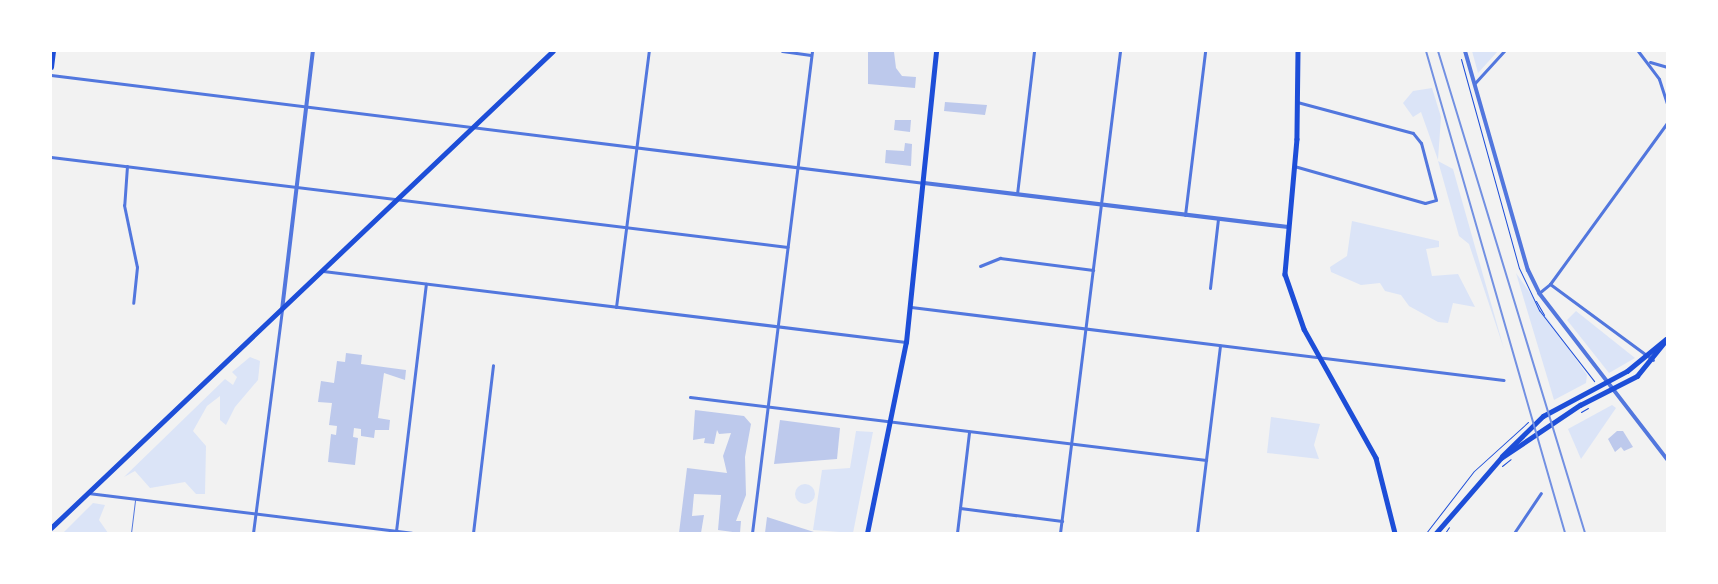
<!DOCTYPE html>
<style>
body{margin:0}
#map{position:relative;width:1718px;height:584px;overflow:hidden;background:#f2f2f2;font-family:Poppins,sans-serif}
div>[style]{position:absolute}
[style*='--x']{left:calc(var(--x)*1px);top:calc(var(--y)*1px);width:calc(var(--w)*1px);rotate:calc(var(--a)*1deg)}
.green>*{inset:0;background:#dbe4f7}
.round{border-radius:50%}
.building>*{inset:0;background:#bdc9ec}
.path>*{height:1px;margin:-0.5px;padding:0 0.5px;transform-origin:0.5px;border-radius:0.5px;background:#1d4ed8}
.service>*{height:1px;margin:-0.5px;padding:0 0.5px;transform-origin:0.5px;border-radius:0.5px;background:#5277de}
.minor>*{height:3px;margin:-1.5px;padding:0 1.5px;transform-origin:1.5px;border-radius:1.5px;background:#5277de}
.tertiary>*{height:4px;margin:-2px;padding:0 2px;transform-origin:2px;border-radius:2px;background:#5277de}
.secondary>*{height:4.5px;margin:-2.25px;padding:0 2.25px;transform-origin:2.25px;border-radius:2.25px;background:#1d4ed8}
.primary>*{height:5px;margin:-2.5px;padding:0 2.5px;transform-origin:2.5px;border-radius:2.5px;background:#1d4ed8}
.trunk>*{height:5px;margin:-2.5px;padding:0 2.5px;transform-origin:2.5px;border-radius:2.5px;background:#1d4ed8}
.rail>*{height:2px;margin:-1px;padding:0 1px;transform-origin:1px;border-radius:1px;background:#7290e2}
span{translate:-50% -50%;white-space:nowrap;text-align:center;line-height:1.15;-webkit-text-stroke:4.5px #fff;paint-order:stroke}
.frame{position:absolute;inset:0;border:52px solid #fff;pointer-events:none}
</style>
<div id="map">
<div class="green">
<div style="clip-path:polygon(1472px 51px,1498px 51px,1478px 73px)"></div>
<div style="clip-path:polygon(1432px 88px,1441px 117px,1438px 160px,1421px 112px,1413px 117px,1403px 103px,1413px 91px)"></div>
<div style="clip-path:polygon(1438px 161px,1453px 169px,1504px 349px,1469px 244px,1459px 236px)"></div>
<div style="clip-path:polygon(1352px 221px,1439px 241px,1439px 247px,1426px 249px,1432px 276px,1458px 274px,1475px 307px,1453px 303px,1448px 323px,1438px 322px,1409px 306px,1401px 295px,1385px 291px,1380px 283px,1361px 285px,1331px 272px,1330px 267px,1347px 256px)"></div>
<div style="clip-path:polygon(1516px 273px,1587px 375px,1586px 383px,1554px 400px)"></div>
<div style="clip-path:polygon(1576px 311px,1635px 358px,1609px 373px,1567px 320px)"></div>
<div style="clip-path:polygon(250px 357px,260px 361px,258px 380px,235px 407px,226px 425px,220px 420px,220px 396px,207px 406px,193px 431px,206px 446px,205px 494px,196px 494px,185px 482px,150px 488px,135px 471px,124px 477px,225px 379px,233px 385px,237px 377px,232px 372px)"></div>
<div style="clip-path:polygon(1612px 405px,1616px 408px,1581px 459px,1568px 429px)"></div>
<div style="clip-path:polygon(1271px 417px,1320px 424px,1314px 445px,1319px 459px,1267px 453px)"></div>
<div style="clip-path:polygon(856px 431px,873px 432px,853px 533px,813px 530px,822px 470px,850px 468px)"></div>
<div class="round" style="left:795px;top:484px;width:20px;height:20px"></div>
<div style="clip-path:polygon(93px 503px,105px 505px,99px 520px,108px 533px,63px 533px)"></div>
</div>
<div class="building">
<div style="clip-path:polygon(868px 51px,894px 52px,896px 68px,902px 76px,916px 77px,915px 88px,868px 84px)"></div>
<div style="clip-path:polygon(945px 102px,987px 105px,985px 115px,944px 111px)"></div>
<div style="clip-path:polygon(895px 120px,911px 120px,910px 132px,894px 130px)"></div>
<div style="clip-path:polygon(905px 143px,912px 144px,911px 166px,885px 163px,886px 150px,904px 151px)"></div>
<div style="clip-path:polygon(346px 353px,362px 355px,361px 364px,406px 370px,405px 380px,384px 373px,378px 418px,390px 420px,389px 430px,375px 430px,374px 438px,361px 436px,361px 429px,354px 428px,353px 437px,358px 438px,355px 465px,328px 462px,331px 434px,336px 435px,337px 426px,329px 425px,332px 403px,318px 402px,321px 381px,334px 383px,337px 361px,345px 362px)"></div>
<div style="clip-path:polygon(695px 410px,744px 416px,751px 424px,745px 457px,746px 495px,736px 521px,741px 521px,740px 533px,718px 530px,721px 495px,694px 494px,692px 516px,704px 515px,701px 533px,679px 533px,687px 468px,727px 473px,723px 456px,731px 433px,719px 434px,717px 430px,714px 444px,704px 443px,705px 438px,693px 440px)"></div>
<div style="clip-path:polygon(780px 420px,840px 428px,837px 459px,774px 464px)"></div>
<div style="clip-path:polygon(1617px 431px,1623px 431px,1633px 447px,1624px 451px,1621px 447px,1615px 452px,1608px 439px)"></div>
<div style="clip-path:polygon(767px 517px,814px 532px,814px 533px,765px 533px)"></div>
</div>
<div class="path">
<div style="--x:1461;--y:59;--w:217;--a:74.5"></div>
<div style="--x:1519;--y:268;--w:47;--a:64.5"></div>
<div style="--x:1539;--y:310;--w:90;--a:52.2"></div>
<div style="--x:1536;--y:301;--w:16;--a:60"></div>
<div style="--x:1581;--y:412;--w:8;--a:-30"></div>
<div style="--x:1502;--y:466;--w:11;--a:-38"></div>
<div style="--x:1426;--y:533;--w:78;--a:-52.3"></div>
<div style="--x:1474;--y:471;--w:73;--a:-42.2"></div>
<div style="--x:1445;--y:533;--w:7;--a:-56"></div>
</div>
<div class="service">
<div style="--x:131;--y:533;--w:34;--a:-83"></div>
</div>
<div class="minor">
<div style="--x:782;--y:51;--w:29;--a:8"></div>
<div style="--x:1638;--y:51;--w:35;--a:53"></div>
<div style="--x:1659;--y:79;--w:25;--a:72"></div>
<div style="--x:1650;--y:62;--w:18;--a:16"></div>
<div style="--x:51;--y:75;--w:880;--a:7.05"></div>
<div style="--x:1474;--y:84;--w:45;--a:-47.7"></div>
<div style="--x:51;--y:157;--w:742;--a:6.96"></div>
<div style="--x:127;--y:166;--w:39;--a:94"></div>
<div style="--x:124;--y:205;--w:63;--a:78.2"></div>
<div style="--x:137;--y:267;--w:36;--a:96"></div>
<div style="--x:1294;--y:166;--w:136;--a:15.8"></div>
<div style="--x:1425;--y:203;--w:11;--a:-15"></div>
<div style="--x:1436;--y:200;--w:59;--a:-104.7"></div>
<div style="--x:1421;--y:143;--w:13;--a:-129"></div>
<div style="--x:1413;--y:133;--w:120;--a:-165"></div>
<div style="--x:1017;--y:194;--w:144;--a:-83.2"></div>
<div style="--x:1185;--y:215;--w:165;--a:-83"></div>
<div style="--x:980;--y:266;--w:22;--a:-22"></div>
<div style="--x:1000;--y:258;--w:94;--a:7.4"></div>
<div style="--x:323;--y:271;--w:587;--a:6.94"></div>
<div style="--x:1550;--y:284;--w:199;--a:-54"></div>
<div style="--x:1210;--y:288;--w:69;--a:-83.4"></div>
<div style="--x:1539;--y:293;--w:14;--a:-39"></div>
<div style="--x:1550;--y:284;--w:128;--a:36.4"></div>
<div style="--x:616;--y:307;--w:258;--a:-82.7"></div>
<div style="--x:911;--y:307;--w:597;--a:7.02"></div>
<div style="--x:690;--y:397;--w:520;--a:6.96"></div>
<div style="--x:88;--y:493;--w:326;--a:7"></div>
<div style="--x:960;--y:508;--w:103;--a:7.3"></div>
<div style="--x:396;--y:531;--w:249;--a:-83.1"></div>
<div style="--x:253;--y:533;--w:225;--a:-82.6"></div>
<div style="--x:473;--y:533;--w:169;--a:-83.2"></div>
<div style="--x:752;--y:533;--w:486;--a:-82.9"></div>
<div style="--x:957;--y:533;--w:102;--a:-83.2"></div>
<div style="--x:1060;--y:533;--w:486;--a:-82.9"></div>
<div style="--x:1197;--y:533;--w:189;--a:-83"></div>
<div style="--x:1514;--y:533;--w:48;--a:-56"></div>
</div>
<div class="tertiary">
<div style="--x:1465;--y:51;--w:228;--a:74"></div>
<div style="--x:1528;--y:270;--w:25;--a:64"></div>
<div style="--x:1539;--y:293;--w:210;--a:52.4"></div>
<div style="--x:924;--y:183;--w:367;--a:6.9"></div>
<div style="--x:282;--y:310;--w:261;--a:-83.2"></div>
</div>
<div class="secondary">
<div style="--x:1298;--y:51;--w:88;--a:90.7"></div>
<div style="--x:1297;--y:139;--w:136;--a:95.1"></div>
<div style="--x:1285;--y:274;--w:58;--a:70.9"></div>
<div style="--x:1304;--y:329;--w:148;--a:60.8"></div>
<div style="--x:1376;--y:458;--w:77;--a:75.8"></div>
<div style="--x:1502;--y:456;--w:57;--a:-44.3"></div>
<div style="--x:1543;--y:416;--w:95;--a:-28.2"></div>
<div style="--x:1627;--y:371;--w:50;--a:-39.4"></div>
<div style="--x:51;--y:528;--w:692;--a:-43.54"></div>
<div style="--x:1436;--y:533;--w:99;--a:-49.1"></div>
<div style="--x:1501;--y:458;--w:95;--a:-33.9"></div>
<div style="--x:1580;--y:405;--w:64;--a:-27"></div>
<div style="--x:1637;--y:376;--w:48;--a:-51"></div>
</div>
<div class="primary">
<div style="--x:51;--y:67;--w:16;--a:-83"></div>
</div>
<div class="trunk">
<div style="--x:867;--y:533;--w:195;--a:-78.5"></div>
<div style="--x:906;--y:342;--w:293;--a:-84.1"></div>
</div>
<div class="rail">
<div style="--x:1426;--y:51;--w:502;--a:73.91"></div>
<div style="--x:1438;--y:51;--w:504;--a:73.04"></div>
</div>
<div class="frame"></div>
</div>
